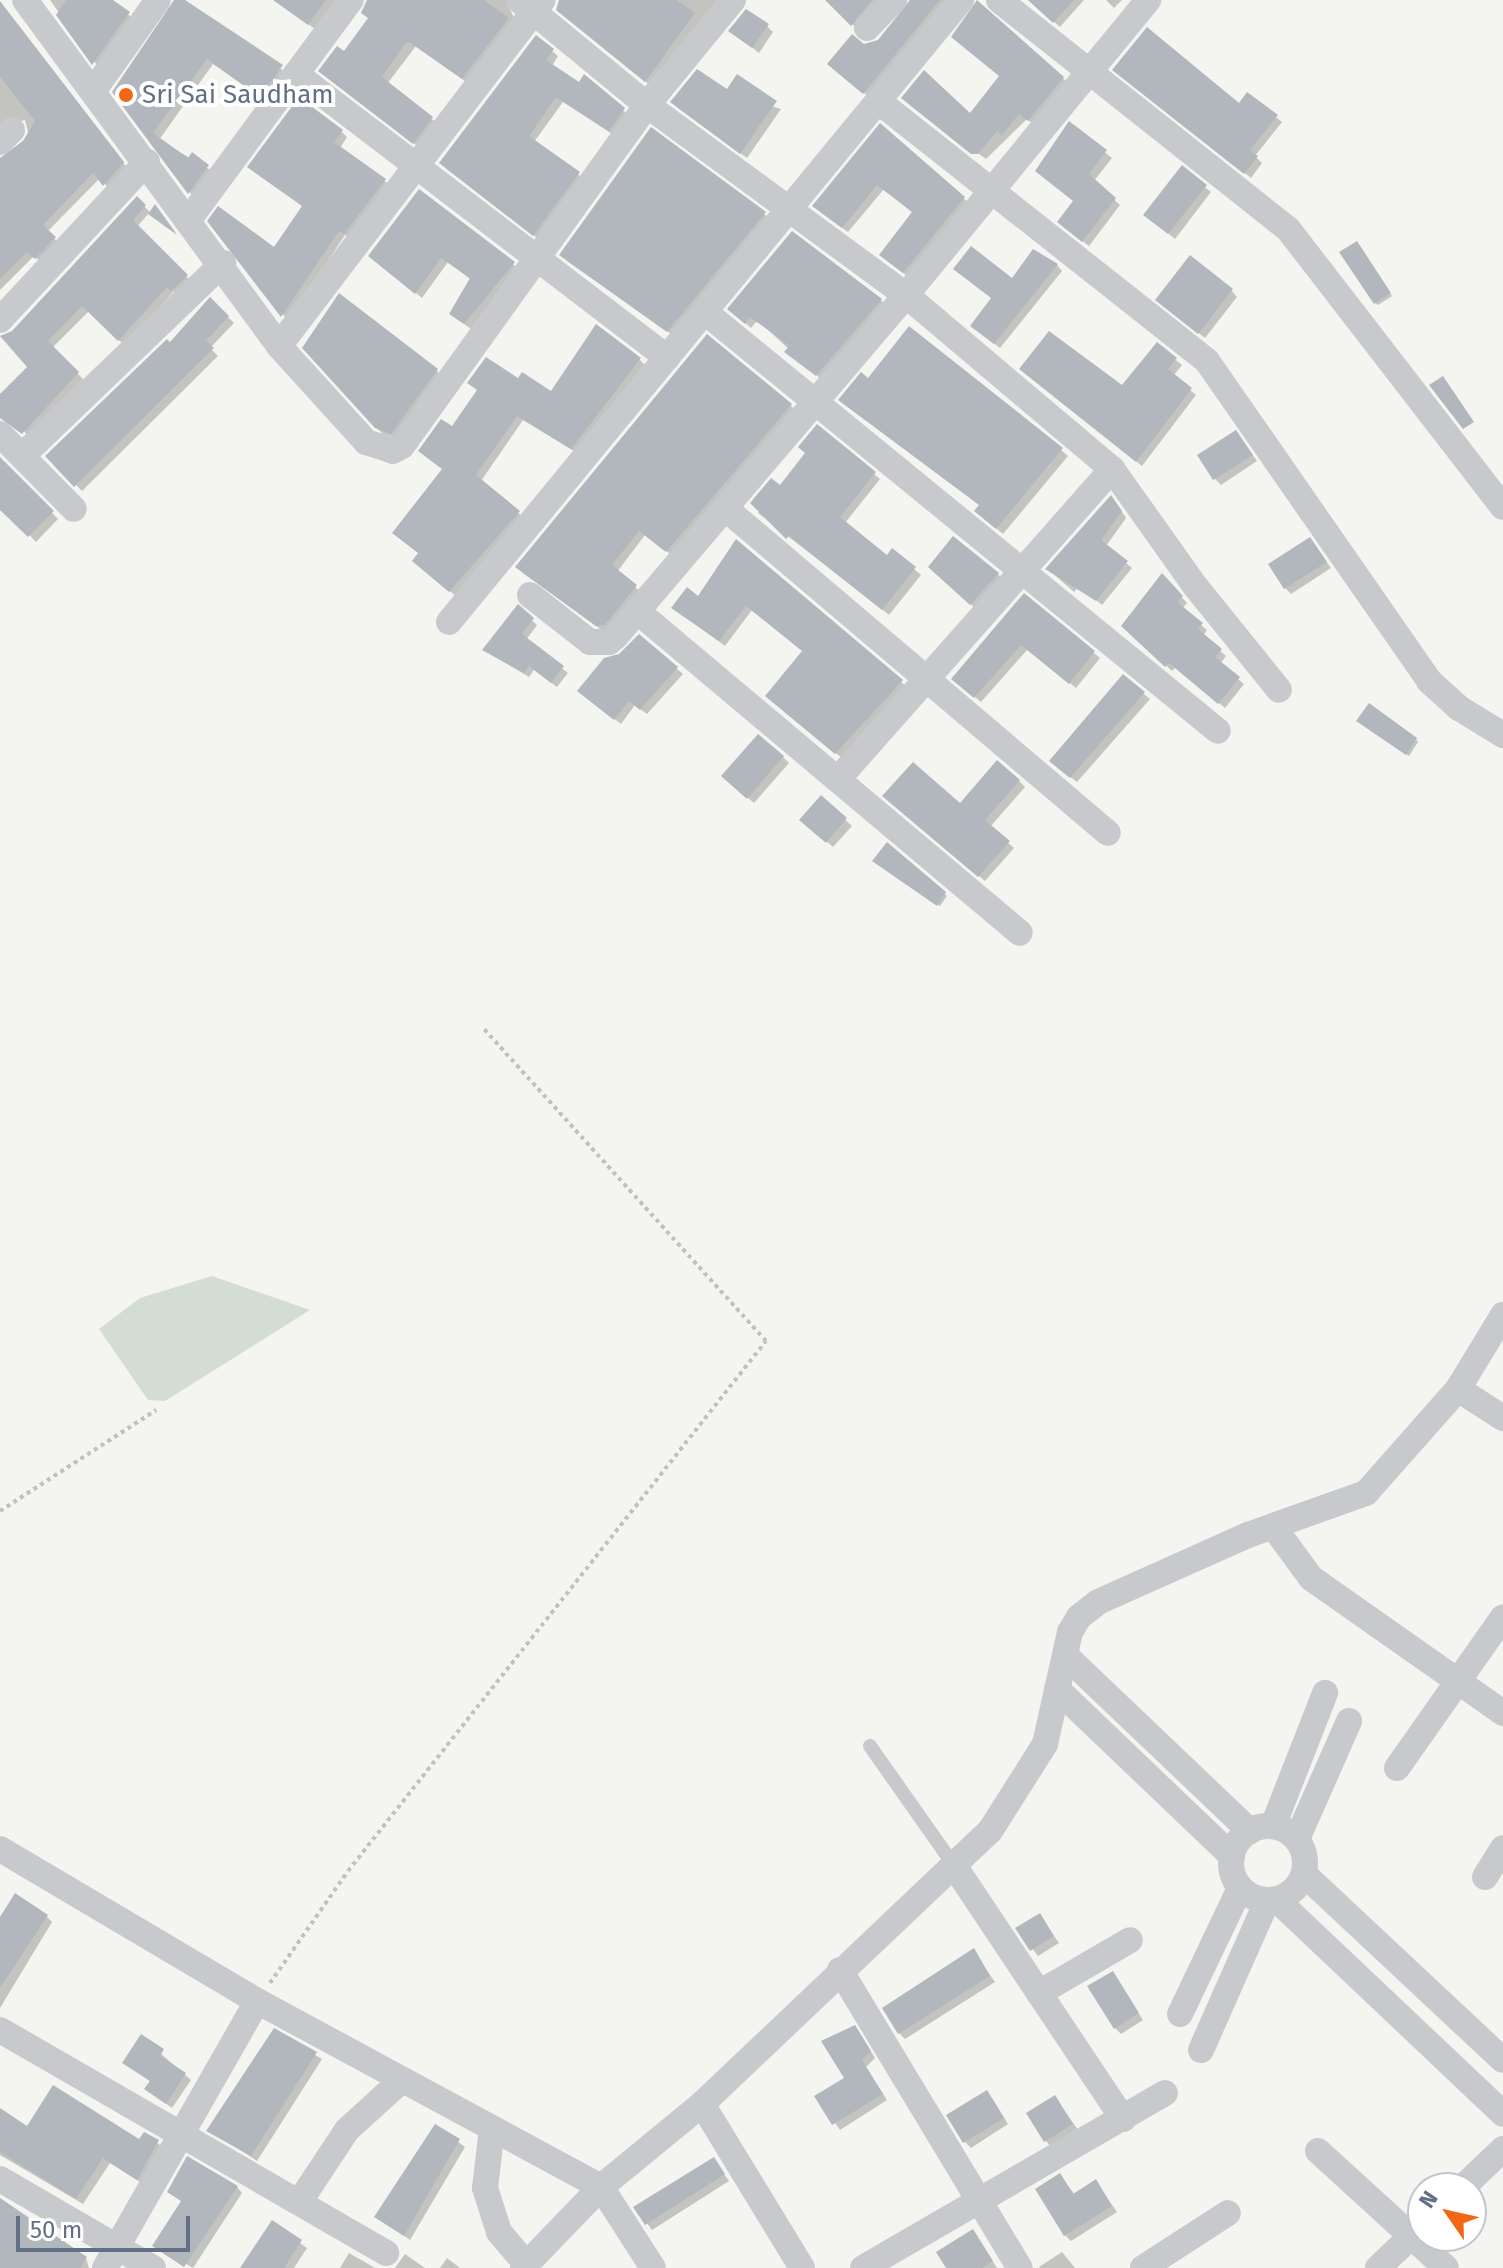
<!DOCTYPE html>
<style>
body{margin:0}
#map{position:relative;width:1503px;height:2268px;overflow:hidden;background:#f4f5f0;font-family:"Fira Sans",sans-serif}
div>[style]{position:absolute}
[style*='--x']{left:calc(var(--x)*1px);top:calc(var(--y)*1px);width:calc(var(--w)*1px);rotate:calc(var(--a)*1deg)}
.green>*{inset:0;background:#d4ddd1}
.shadow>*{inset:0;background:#0003}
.building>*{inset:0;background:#b1b7bd}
.path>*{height:4px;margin-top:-2px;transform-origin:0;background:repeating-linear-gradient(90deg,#c0c1c3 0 4px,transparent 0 8px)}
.lane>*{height:14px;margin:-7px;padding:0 7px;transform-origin:7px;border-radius:7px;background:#c7c9cd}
.street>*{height:26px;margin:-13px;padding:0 13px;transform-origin:13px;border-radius:13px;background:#c7c9cd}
.street>.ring{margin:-13px;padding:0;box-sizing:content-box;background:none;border:26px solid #c7c9cd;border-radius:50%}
.dots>*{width:22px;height:22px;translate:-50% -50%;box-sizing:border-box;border:4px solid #fff;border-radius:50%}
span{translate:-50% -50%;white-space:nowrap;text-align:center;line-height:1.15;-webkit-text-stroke:8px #fff;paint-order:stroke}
.poi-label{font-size:26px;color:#617084}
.left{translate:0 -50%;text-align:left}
.north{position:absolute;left:1407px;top:2172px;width:80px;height:80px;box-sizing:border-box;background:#fff;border:2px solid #c0c6ce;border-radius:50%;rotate:304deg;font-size:22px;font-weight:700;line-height:32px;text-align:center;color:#617084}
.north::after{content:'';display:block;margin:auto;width:28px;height:36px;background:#f16715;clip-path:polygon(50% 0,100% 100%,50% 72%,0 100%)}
.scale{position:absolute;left:16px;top:2216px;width:174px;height:36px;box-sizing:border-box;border:4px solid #617084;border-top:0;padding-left:10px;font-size:24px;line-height:28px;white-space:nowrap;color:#617084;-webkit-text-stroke:6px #fff;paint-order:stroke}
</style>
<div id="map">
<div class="green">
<div style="clip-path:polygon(212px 1276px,310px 1310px,165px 1401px,148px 1400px,99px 1329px,140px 1298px)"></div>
</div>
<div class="shadow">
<div style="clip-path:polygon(50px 0,109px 0,134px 19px,99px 68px)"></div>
<div style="clip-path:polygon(176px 0,287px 73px,266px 101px,213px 64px,159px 140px,214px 172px,194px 198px,115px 92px)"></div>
<div style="clip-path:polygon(274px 0,335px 0,315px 29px)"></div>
<div style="clip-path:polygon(369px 0,512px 0,508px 5px,516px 22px,469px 84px,416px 46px,387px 84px,438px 124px,420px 148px,327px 77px,369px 19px)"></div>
<div style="clip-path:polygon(559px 0,717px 0,652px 87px,564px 15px)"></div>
<div style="clip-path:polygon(829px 0,886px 0,858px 30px)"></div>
<div style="clip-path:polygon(910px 0,952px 0,870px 98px,836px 70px,863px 46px,880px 41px)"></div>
<div style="clip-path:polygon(1084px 0,1060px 27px,1029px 1px,1031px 0)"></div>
<div style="clip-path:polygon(1106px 0,1122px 0,1114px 8px)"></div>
<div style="clip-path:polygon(0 3px,129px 170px,110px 190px,100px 178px,47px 232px,60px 244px,42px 263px,34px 256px,0 290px,0 159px,29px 136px,25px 120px,7px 124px,0 132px)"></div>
<div style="clip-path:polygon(767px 26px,773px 32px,759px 53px,731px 31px)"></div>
<div style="clip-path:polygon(552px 51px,558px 56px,552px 66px,630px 115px,615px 136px,563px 102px,534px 142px,584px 179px,540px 240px,447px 169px)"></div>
<div style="clip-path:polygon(1121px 75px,1276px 117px,1282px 122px,1255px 156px,1262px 163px,1251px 178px)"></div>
<div style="clip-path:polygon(1063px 78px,1069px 85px,1035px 126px,1027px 119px,986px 159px,910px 105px,970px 116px)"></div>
<div style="clip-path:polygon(727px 92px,781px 109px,747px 158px,678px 108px)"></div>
<div style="clip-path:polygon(1070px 124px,1112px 158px,1094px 181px,1120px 205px,1089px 246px,1065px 228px,1075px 202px)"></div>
<div style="clip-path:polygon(881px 126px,970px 204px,910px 278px,887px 261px,914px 213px,884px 189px,848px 232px,820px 212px)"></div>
<div style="clip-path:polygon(342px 132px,347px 137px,340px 148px,391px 186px,351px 239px,345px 235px,288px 321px,210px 221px,274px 249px,304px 207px,256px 173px)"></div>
<div style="clip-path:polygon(1205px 187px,1211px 192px,1175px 239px,1152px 220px)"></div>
<div style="clip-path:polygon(420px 191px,519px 269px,471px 329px,457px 319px,474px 282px,448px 262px,422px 298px,377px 261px)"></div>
<div style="clip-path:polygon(137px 199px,151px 213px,161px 213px,176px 233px,149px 213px,137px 227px,192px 282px,178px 295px,174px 291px,125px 346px,89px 311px,52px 348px,83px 379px,29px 438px,0 397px,30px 367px,0 336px,13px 333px)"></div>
<div style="clip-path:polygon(764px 214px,770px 219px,674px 336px,567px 261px)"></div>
<div style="clip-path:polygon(1359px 246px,1392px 296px,1378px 305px,1375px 303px)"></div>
<div style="clip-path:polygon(1057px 265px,1062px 271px,1000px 348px,978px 331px,993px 299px,1012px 280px)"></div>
<div style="clip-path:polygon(1232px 291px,1237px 297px,1205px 338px,1164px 305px)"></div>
<div style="clip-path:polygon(210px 300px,234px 323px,210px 348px,218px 356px,82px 491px,47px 456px,170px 345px)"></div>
<div style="clip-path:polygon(881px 300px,886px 306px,823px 381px,764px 326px,756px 322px,751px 328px,736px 315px)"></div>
<div style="clip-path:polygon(707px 337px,797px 411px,673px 556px,645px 535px,617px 572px,641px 592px,603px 631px,523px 573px)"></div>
<div style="clip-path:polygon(1157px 345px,1182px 365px,1173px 376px,1196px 395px,1142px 466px,1027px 375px,1122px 388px)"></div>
<div style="clip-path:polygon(640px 360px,645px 365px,577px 453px,523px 420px,481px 481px,524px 518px,456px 596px,420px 567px,452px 429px,518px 381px,551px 394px)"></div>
<div style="clip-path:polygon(436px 370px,442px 376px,398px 438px,383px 434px,376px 427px)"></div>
<div style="clip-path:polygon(869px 381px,1061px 450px,1068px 456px,1003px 534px,983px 517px,981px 505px,847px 406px)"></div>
<div style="clip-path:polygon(1241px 439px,1257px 461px,1221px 485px,1215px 479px)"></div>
<div style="clip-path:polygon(0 459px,58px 519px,36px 542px,0 503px)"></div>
<div style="clip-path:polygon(874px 474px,880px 479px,845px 523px,887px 557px,893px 551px,921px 575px,889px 615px,758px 513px,780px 487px)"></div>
<div style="clip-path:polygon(1116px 503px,1126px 518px,1106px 546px,1132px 568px,1102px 605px,1079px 586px,1074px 592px,1048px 569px)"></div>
<div style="clip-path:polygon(737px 541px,908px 688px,842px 758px,774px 702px,804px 651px,752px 610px,725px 646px,680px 613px,698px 599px)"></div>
<div style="clip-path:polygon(1315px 546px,1331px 568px,1291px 594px,1285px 588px)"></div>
<div style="clip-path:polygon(930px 567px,998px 574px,1003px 580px,977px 610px)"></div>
<div style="clip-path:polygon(1162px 576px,1187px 603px,1182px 609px,1207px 630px,1203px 636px,1226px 656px,1220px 664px,1244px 684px,1225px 708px,1176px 667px,1172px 671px,1124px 626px)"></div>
<div style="clip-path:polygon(1024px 596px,1100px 658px,1076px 688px,1028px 649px,981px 702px,960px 684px)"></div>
<div style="clip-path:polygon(518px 607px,537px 625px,526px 640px,568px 673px,557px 687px,534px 670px,529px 677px,490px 654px)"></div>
<div style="clip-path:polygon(639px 636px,683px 674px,647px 714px,635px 705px,621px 724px,586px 697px)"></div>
<div style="clip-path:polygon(1123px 677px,1150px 699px,1077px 782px,1057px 767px)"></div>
<div style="clip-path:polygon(1360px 723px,1416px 739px,1418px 742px,1409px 756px)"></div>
<div style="clip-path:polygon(783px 757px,789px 763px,754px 803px,730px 782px)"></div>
<div style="clip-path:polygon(1019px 781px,1025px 787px,990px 827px,1014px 848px,985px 881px,890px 802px,960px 806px)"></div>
<div style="clip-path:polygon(821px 798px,852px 826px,833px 847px,808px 825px)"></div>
<div style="clip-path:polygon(887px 845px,947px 896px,940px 906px,877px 863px)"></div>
<div style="clip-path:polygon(1039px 1915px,1059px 1943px,1038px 1956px,1018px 1929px)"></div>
<div style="clip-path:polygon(46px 1916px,52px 1922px,0 2008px,0 1923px)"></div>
<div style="clip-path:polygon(973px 1951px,995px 1982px,905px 2039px,899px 2033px)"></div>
<div style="clip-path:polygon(1112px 1973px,1143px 2020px,1121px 2034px,1115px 2028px)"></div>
<div style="clip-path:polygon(275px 2031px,322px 2059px,257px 2161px,209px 2130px)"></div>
<div style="clip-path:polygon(860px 2034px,875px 2058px,866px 2067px,887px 2100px,840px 2130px,817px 2097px,846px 2078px)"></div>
<div style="clip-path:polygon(142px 2037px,191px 2080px,172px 2108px,146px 2089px,151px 2082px,125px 2063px)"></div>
<div style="clip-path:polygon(1055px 2097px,1078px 2130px,1051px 2147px,1046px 2141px)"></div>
<div style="clip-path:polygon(992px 2098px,1008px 2124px,971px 2148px,965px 2142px)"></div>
<div style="clip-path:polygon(0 2111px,27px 2128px,140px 2142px,145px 2134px,164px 2148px,143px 2184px,110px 2163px,83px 2204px,0 2155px)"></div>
<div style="clip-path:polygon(436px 2126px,465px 2147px,410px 2240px,377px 2217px)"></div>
<div style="clip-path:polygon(714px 2160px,729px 2181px,652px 2230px,635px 2207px)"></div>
<div style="clip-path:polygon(1060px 2175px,1075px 2195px,1096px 2182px,1117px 2212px,1071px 2241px,1065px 2235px)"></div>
<div style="clip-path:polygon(237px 2187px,242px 2193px,193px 2268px,154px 2245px,182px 2202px)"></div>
<div style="clip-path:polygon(0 2200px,86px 2258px,89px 2268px,0 2268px)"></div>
<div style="clip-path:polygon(272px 2223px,307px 2248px,294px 2268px,242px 2268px)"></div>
<div style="clip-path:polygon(973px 2231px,997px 2268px,948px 2268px)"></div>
<div style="clip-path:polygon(1062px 2252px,1075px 2268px,1040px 2268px,1039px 2267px)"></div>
<div style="clip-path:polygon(349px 2253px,375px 2268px,340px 2268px)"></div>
<div style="clip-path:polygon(405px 2254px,425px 2268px,395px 2268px)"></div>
<div style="clip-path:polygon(447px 2258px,460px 2268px,440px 2268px)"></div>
</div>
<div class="building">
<div style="clip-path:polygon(66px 0,113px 0,130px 12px,92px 65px,56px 15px)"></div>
<div style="clip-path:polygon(174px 0,185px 0,283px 65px,260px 97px,207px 59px,153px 133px,188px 158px,192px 152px,209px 165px,188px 194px,112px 92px)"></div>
<div style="clip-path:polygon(273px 0,326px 0,308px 25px)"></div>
<div style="clip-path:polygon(367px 0,484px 0,509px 18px,462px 79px,409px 42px,405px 44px,382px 77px,433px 117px,413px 144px,318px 71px,337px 46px,344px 51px,368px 18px,361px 13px)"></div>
<div style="clip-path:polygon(559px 0,677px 0,695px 13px,645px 82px,556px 10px)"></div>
<div style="clip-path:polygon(825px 0,872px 0,851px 26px)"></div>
<div style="clip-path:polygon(910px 0,940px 0,863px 94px,827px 64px,852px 34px,864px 44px,878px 40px)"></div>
<div style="clip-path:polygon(977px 0,1064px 77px,1028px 121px,1019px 114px,1002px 135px,997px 131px,978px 154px,971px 154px,901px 98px,924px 70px,970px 113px,999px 76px,951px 37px)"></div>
<div style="clip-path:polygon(1028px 0,1074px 0,1053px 23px)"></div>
<div style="clip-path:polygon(0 1px,124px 162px,103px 186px,93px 173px,43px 225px,56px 237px,35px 259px,27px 252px,0 279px,0 158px,23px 141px,35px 121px,0 77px)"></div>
<div style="clip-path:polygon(746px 9px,769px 24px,752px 48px,728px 31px)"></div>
<div style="clip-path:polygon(1147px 27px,1239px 103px,1247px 92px,1278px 115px,1250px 150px,1258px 156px,1244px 174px,1112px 70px)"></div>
<div style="clip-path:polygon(536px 35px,554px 49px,546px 60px,579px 82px,584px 74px,625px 108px,609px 131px,556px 97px,529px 136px,580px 172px,533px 236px,439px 163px)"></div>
<div style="clip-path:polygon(697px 69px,727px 89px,737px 74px,777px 101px,740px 154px,670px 102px)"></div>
<div style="clip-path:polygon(299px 97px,343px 130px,334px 142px,386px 179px,344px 234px,339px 231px,281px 317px,207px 221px,218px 206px,274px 247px,302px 206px,247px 167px)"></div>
<div style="clip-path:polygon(1069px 121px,1107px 150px,1089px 174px,1116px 198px,1082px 242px,1057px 222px,1073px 201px,1035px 171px)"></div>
<div style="clip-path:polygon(880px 123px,965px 197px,903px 273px,879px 255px,912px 212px,877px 185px,842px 228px,812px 206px)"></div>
<div style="clip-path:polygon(651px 127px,766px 212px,667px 332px,559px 255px)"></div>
<div style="clip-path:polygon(1182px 165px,1207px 185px,1168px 234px,1143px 215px)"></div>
<div style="clip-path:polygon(419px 189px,515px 262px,464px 324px,449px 314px,470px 278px,441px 258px,415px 294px,368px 256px)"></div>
<div style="clip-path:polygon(137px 196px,146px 205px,133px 220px,188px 275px,171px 291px,167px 287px,118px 341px,82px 306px,48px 341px,79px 372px,22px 434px,0 418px,0 394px,27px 367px,0 336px,12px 331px)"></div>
<div style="clip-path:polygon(155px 204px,177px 235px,148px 214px)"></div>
<div style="clip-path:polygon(792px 231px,882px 299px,816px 376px,784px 352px,789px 346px,756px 321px,749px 317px,745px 324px,727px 309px)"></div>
<div style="clip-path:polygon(1357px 241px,1391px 293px,1374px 304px,1339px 252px)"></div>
<div style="clip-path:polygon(971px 246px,1012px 278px,1033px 249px,1058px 264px,994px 344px,970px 326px,991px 298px,953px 269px)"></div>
<div style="clip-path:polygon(1190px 255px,1233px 289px,1198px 334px,1155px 300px)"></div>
<div style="clip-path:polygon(339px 293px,438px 369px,391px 434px,375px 428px,302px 348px)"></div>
<div style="clip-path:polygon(210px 297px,229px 316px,206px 341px,214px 348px,74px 487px,45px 456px,167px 339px,170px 342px)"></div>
<div style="clip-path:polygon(596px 324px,641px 358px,571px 449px,517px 416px,476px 475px,520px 511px,449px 592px,412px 561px,418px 553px,392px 533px,442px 469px,418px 451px,441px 419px,452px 426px,477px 390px,467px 383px,486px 357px,518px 378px,522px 372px,551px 391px)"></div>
<div style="clip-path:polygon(909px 326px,1063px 448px,996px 529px,974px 511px,979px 505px,838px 400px,861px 372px,868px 378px)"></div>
<div style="clip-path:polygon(1049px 331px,1122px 385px,1157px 342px,1177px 358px,1168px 369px,1192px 388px,1136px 462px,1019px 369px)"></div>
<div style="clip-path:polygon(707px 334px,792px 404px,666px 552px,639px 531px,612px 565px,637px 585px,605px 625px,596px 626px,515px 567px)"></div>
<div style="clip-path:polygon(1443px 376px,1474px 422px,1463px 429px,1429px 385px)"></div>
<div style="clip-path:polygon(817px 424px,876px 472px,840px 517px,887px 555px,892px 548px,916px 567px,882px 610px,789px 536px,786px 539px,750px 503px,771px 478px,780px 485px,805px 453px,798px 447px)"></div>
<div style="clip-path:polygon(1236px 430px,1253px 455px,1213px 480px,1197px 455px)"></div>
<div style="clip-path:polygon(0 457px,54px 511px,28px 537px,0 510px)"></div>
<div style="clip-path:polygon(1111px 495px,1122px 511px,1101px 540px,1128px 561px,1096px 601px,1045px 569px)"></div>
<div style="clip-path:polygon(953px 536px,999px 573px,970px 605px,928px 567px)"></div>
<div style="clip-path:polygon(1310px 537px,1327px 562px,1284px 589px,1268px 564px)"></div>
<div style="clip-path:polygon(736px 539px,903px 680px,835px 754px,765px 696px,802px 651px,746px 606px,719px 641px,671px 608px,687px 587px,698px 596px)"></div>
<div style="clip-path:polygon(1162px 573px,1183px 596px,1177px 602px,1203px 623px,1198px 629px,1222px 649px,1215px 657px,1240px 677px,1218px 704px,1169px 663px,1165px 667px,1121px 626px)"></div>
<div style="clip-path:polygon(1024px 593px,1095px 651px,1069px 684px,1021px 645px,974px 698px,951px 679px)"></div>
<div style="clip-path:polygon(518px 604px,534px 618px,522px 634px,564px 666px,551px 683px,529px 666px,524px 673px,482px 650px)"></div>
<div style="clip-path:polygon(639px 634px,678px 667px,640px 710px,629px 701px,614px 720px,577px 691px,604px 658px,619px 654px)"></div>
<div style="clip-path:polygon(1123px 674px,1145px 692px,1070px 778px,1049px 761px)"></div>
<div style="clip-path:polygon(1369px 703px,1417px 738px,1406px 755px,1356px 721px)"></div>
<div style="clip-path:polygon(758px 734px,784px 756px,747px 799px,721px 776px)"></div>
<div style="clip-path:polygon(997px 760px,1020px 780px,985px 820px,1010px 841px,978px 877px,882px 796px,913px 762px,960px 803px)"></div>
<div style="clip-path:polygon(821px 795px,847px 818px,826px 843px,799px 820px)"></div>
<div style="clip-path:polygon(887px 842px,946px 892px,937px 906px,872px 861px)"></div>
<div style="clip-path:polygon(15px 1893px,48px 1915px,0 1988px,0 1917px)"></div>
<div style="clip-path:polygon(1040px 1913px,1054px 1936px,1030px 1951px,1015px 1928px)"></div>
<div style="clip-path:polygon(974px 1948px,990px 1976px,898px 2034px,882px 2008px)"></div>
<div style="clip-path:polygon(1113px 1971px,1139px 2013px,1114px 2029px,1087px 1986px)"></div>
<div style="clip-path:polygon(855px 2025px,871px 2051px,862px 2060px,883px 2094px,832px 2125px,814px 2096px,844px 2078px,821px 2041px)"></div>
<div style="clip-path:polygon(274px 2028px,317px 2052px,251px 2156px,206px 2131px)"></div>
<div style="clip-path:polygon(141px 2034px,164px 2049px,160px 2056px,186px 2073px,166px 2104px,144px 2089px,150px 2081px,122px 2063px)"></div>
<div style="clip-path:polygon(53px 2085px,139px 2139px,144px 2132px,159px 2140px,137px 2180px,103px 2158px,76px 2199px,0 2152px,0 2108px,27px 2126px)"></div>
<div style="clip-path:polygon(987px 2090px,1004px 2118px,963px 2143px,946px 2115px)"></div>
<div style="clip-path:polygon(1055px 2095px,1073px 2124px,1044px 2142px,1026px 2113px)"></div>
<div style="clip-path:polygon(435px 2124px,460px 2139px,404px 2236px,374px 2217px)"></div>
<div style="clip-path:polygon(187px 2156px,238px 2186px,184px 2267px,152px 2246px,181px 2201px,167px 2192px)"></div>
<div style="clip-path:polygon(714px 2157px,725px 2174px,645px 2225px,633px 2207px)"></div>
<div style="clip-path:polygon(1060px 2173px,1073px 2194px,1096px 2179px,1112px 2206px,1064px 2236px,1035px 2189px)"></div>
<div style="clip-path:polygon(0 2198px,87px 2257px,80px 2268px,0 2268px)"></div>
<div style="clip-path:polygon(272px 2220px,302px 2240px,284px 2268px,240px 2268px)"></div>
<div style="clip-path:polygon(973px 2229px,993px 2261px,982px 2268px,946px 2268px,936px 2252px)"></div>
</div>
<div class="path">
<div style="--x:0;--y:1511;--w:186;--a:-32.9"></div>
<div style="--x:270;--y:1983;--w:136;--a:-55.1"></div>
<div style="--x:348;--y:1871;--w:675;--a:-51.74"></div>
<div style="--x:766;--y:1341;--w:422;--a:-132.1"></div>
</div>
<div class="lane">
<div style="--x:870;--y:1746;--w:148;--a:54.9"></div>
</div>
<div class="street">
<div style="--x:25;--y:0;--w:429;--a:53.7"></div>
<div style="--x:279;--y:346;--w:130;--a:47.8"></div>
<div style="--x:366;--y:442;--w:28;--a:18"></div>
<div style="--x:393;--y:451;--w:10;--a:-29"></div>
<div style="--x:402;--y:446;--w:420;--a:-54.3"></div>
<div style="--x:647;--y:105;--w:136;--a:-50.7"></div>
<div style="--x:519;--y:0;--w:166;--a:39.4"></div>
<div style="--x:647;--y:105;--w:321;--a:36.3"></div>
<div style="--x:906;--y:295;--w:270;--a:40.2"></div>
<div style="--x:1112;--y:469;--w:145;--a:54.6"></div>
<div style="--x:1196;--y:587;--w:132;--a:51.1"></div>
<div style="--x:999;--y:0;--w:369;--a:38.4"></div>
<div style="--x:1288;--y:229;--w:351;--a:52.3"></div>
<div style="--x:867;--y:28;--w:39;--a:-46"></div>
<div style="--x:296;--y:74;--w:467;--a:37.4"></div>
<div style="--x:94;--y:90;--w:110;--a:-54.6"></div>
<div style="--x:878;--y:101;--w:419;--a:38.3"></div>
<div style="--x:1207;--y:361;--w:389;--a:55.2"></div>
<div style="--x:1429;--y:681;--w:40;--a:42"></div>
<div style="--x:1459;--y:708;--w:52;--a:31.5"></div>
<div style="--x:0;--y:142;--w:17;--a:-45"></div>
<div style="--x:190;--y:218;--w:271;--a:-53.6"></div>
<div style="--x:705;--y:312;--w:662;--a:39.24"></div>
<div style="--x:0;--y:320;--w:216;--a:-47.1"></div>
<div style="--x:279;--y:346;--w:435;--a:-52.7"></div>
<div style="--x:0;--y:434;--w:105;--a:45.4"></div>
<div style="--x:22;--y:456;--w:279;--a:-43.8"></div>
<div style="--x:725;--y:508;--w:502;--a:40.32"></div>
<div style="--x:530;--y:595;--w:76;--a:38.1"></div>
<div style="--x:590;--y:642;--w:19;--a:0"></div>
<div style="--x:609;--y:642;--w:9;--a:-41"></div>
<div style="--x:616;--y:636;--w:448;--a:-49.6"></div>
<div style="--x:906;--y:295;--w:382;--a:-50.6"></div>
<div style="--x:637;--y:611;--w:500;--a:40.05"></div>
<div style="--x:449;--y:622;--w:806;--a:-50.54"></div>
<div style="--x:838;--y:779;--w:414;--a:-48.5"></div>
<div style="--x:1458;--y:1389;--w:54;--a:32.8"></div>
<div style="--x:1273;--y:1526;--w:64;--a:53.8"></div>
<div style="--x:1311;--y:1578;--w:235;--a:35.1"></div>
<div style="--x:1066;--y:1656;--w:254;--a:43.6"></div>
<div style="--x:1057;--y:1689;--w:242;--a:43.7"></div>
<div style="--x:1397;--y:1768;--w:184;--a:-54.9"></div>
<div class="ring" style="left:1231px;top:1826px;width:48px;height:48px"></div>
<div style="--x:1273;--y:1826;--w:143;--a:-68.6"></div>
<div style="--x:1297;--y:1839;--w:129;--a:-66.2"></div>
<div style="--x:0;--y:1849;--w:299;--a:30.6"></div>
<div style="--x:257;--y:2001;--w:391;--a:28.4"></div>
<div style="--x:601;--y:2187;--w:96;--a:57.3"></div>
<div style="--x:955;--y:1867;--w:303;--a:56.3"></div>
<div style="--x:1304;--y:1874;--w:272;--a:43.1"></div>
<div style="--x:1485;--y:1877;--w:34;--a:-58"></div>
<div style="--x:1277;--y:1900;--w:311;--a:43.4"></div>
<div style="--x:840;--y:1970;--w:348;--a:58.9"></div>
<div style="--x:1039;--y:1993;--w:105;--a:-30.2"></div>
<div style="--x:1180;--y:2014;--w:140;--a:-64.5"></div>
<div style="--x:0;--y:2030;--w:446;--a:30"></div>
<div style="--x:1201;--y:2050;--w:163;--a:-66.1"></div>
<div style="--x:702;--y:2104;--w:192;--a:58.6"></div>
<div style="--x:492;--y:2129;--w:59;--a:96.8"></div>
<div style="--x:485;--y:2188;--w:46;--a:72.3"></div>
<div style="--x:499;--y:2232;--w:42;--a:49.8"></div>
<div style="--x:1318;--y:2151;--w:173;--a:42.4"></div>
<div style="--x:0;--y:2179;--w:177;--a:30.2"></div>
<div style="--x:1462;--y:2188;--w:57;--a:-43.6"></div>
<div style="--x:300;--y:2201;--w:85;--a:-56.5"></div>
<div style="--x:347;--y:2130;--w:74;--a:-42.3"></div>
<div style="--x:105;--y:2268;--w:307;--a:-60.3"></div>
<div style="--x:523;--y:2268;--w:112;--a:-46.1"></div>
<div style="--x:601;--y:2187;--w:131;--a:-39.4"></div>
<div style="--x:702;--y:2104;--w:397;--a:-43.5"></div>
<div style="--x:990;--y:1831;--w:103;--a:-57.7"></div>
<div style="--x:1045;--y:1744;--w:115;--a:-77.4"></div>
<div style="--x:1070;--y:1632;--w:17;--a:-59"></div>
<div style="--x:1079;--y:1617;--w:24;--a:-38"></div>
<div style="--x:1098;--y:1602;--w:164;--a:-24.1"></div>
<div style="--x:1248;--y:1535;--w:125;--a:-19.6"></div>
<div style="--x:1366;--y:1493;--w:139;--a:-48.5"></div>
<div style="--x:1458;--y:1389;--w:87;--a:-58.7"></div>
<div style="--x:863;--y:2268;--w:349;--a:-30.1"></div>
<div style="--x:1143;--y:2268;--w:101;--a:-32.9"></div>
<div style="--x:1378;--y:2268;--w:62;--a:-43.7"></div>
</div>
<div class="dots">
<div style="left:126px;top:95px;background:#f16715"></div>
</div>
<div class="poi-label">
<span class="left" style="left:142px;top:95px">Sri Sai Saudham</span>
</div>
<div class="north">N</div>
<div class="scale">50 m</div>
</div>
